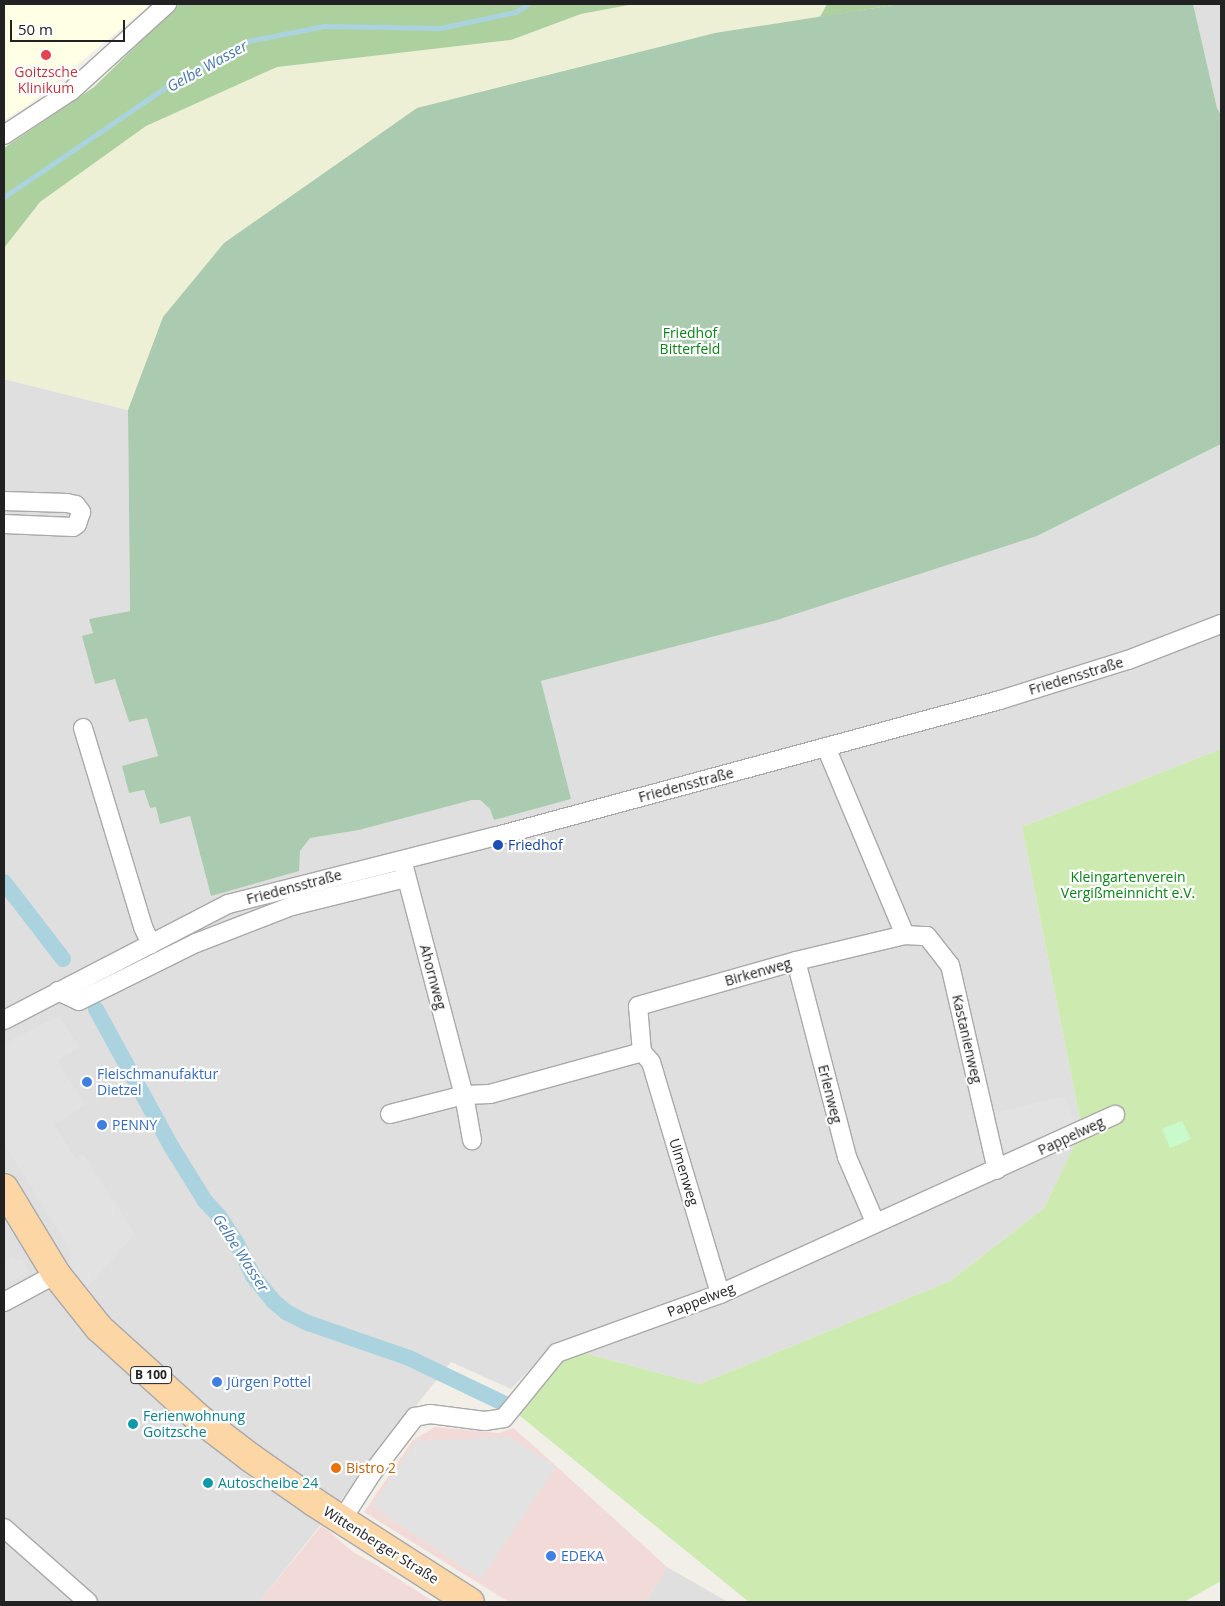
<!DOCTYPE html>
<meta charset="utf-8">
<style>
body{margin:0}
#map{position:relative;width:1225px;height:1606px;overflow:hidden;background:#f2efe9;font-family:"Open Sans",sans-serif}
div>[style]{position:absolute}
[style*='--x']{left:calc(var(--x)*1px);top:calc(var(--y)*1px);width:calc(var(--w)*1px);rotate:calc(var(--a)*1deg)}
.residential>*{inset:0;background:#e0dfdf}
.commercial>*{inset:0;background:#f2dad9}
.education>*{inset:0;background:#ffffe5}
.farmland>*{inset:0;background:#eef0d5}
.grass>*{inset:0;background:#cdebb0}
.forest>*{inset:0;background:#add19e}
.cemetery>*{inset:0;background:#aacbaf}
.park>*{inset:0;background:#c8facc}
.parking>*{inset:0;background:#e2e2e2}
.stream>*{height:4.5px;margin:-2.25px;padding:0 2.25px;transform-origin:2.25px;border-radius:2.25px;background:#aad3df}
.canal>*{height:16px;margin:-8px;padding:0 8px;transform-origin:8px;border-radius:8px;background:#aad3df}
.roads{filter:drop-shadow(1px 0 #a9a9a9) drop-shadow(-1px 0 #a9a9a9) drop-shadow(0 1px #a9a9a9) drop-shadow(0 -1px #a9a9a9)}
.street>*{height:18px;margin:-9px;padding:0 9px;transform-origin:9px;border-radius:9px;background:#fff}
.primary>*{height:28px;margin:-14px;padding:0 14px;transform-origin:14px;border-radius:14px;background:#fcd6a4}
.dots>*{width:14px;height:14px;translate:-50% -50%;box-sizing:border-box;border:2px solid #fff;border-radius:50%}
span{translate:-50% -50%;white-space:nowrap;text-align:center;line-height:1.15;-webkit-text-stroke:4.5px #fff;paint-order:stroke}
.shield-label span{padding:1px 4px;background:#fff;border:1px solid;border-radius:4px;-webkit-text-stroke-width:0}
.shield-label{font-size:12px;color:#222;font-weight:700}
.health-label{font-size:14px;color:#be3a42}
.park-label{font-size:14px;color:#0c8416}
.street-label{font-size:14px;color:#222}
.transit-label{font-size:14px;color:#164399}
.left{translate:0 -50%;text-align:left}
.shop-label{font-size:14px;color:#366cbe}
.culture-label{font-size:14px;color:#0d838f}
.food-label{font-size:14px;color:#c56008}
.water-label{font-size:15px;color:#4a7aab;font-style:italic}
.frame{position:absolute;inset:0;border:5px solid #222;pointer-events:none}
.scale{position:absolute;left:10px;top:20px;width:115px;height:22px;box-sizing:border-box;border:2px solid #222;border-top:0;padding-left:6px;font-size:15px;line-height:18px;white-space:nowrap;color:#222;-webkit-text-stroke:4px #fff;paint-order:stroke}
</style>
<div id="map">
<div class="residential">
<div style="clip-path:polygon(1204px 4px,1221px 4px,1221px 115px,1217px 108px,1193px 6px)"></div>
<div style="clip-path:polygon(4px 379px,128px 410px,130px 611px,89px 619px,93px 633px,82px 637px,115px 679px,129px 722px,147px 718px,158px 756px,129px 793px,144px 790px,150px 808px,156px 806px,190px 816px,211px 896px,298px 864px,300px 851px,309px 838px,359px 830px,472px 800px,480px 800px,490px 809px,494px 820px,570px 799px,541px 681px,774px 621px,1037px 536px,1221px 444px,1221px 749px,1022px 827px,1082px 1129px,1044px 1208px,950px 1281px,700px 1384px,580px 1352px,541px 1357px,511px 1389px,451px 1362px,259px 1602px,4px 1602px)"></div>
<div style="clip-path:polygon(667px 1567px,728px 1602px,646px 1602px)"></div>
</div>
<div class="commercial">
<div style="clip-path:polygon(435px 1427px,499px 1433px,513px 1428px,534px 1446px,667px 1567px,646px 1602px,509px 1602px,364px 1512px,413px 1440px)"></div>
<div style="clip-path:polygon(322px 1525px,353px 1552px,380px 1567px,434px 1602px,259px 1602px)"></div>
</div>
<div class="education">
<div style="clip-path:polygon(4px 4px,151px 4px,27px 106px,4px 120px)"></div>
</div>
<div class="farmland">
<div style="clip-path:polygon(634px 4px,827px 4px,820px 17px,715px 33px,417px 108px,224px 243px,163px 317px,128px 410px,4px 379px,4px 248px,40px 202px,146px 126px,277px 67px,511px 40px,581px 14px)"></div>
</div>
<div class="grass">
<div style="clip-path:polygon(1221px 749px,1221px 1581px,1184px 1602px,749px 1602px,509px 1407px,541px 1367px,580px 1352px,700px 1384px,950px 1281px,1044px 1208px,1082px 1129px,1022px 827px)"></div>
</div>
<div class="forest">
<div style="clip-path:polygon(179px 4px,250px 5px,634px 4px,581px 14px,511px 40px,277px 67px,146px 126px,40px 202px,4px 248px,4px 148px,94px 87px)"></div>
<div style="clip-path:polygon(827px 4px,900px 4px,820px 17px)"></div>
</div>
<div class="cemetery">
<div style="clip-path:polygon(900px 4px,1193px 4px,1217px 108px,1221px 115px,1221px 444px,1037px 536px,774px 621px,541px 681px,571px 799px,494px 820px,490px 809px,480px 800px,472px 800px,359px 830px,310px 838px,300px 851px,299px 871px,211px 896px,190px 816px,160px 824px,156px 807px,150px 808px,144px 790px,129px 793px,122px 766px,158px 756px,147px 718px,129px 722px,115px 679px,95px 684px,82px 636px,93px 633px,89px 619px,130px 611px,128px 410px,163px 317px,224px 243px,417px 108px,715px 33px)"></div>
</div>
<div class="park">
<div style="clip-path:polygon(1182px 1121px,1191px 1139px,1170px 1148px,1162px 1129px)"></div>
</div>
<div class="parking">
<div style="clip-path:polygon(59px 1016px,79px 1047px,58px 1061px,85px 1105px,54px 1125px,76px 1158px,83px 1154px,135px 1234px,83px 1292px,66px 1269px,72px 1255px,65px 1241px,4px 1144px,4px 1044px)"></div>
<div style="clip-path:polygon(1065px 1096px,1073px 1122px,1006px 1152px,991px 1114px)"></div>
<div style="clip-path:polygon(11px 1258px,17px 1261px,22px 1259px,29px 1272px,4px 1285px,4px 1261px)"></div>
<div style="clip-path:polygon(510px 1437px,556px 1467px,481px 1579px,372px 1506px,416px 1441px)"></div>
</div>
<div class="stream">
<div style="--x:4;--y:197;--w:210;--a:-34.1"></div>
<div style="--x:178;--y:79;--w:81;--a:-28.2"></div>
<div style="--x:249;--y:41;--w:76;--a:-11.3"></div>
<div style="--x:324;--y:26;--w:116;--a:1"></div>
<div style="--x:440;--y:28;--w:78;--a:-11.9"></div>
<div style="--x:516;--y:12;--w:14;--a:-34"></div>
</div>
<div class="canal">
<div style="--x:4;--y:882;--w:97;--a:52.5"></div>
<div style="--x:96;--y:1009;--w:156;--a:61.3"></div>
<div style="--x:171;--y:1146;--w:65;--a:58.3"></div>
<div style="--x:205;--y:1201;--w:21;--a:47"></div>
<div style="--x:219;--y:1216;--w:33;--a:57"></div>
<div style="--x:237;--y:1244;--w:36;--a:63"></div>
<div style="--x:253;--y:1276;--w:32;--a:51"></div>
<div style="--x:273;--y:1301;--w:17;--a:40"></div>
<div style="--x:286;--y:1312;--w:25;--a:27"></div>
<div style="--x:308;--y:1323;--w:107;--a:19.1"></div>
<div style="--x:409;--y:1358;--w:109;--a:25.6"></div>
</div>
<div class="roads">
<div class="street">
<div style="--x:4;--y:135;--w:80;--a:-33.3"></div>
<div style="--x:71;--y:91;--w:130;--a:-42.2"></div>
<div style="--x:4;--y:501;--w:63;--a:1.8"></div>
<div style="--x:67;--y:503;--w:9;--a:13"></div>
<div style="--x:76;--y:505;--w:9;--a:54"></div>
<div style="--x:81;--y:512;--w:13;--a:108"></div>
<div style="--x:77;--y:524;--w:5;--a:143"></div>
<div style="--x:73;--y:527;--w:69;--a:-177.5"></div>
<div style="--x:83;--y:728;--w:208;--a:73.2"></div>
<div style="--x:143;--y:927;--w:19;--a:65"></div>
<div style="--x:404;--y:867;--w:236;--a:75.3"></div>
<div style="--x:464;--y:1095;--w:46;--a:79.9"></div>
<div style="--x:905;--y:935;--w:22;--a:3"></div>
<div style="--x:927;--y:936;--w:37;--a:52"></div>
<div style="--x:950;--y:965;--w:210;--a:77.1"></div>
<div style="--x:796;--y:961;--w:203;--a:75.4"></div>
<div style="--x:847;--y:1157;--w:71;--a:66.7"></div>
<div style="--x:58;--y:991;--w:23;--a:25"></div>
<div style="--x:79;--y:1001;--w:131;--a:-26.4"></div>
<div style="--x:196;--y:943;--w:103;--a:-21.1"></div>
<div style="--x:292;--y:906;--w:117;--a:-13.8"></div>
<div style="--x:4;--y:1020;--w:252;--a:-27.4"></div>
<div style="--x:228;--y:904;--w:277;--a:-14.2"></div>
<div style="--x:497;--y:836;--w:521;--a:-15.13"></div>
<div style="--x:1000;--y:700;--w:134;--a:-17.4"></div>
<div style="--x:1128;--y:660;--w:100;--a:-21.2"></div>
<div style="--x:642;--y:1052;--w:13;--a:48"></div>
<div style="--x:651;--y:1062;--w:242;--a:73.4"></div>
<div style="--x:390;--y:1114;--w:76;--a:-14.4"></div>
<div style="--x:464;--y:1095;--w:26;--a:-2"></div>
<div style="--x:490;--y:1094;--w:158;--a:-15.4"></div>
<div style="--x:642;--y:1052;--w:46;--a:-95"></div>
<div style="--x:638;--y:1006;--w:164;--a:-15.9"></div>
<div style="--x:796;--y:961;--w:112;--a:-13.4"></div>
<div style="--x:905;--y:935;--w:204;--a:-112.8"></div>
<div style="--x:4;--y:1302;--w:59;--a:-28.3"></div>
<div style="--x:341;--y:1521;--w:57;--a:-57.1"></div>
<div style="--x:372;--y:1473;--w:71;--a:-52.5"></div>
<div style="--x:415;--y:1417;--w:15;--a:-11"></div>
<div style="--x:430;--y:1414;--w:55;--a:7.3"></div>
<div style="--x:485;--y:1421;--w:19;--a:-9"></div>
<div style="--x:504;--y:1418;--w:84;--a:-50.8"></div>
<div style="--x:557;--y:1353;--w:173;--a:-19.9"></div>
<div style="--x:720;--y:1294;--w:434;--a:-24.4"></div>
<div style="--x:4;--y:1528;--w:112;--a:41.4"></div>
</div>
<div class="primary">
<div style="--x:4;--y:1188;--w:100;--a:58.8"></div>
<div style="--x:56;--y:1274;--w:69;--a:51.5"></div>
<div style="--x:99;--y:1328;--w:131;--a:42.2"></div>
<div style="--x:196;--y:1416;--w:69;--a:37.4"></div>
<div style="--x:251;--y:1458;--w:77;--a:34.9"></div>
<div style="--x:314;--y:1502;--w:185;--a:32.7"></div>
</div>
</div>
<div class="dots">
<div style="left:46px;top:55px;background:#e0444e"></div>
<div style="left:498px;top:845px;background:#1a4fb4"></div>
<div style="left:87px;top:1082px;background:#3f7fe0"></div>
<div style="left:102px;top:1125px;background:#3f7fe0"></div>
<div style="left:217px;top:1382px;background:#3f7fe0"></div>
<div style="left:133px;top:1424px;background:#0f9aa8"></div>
<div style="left:336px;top:1468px;background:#e8710a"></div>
<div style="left:208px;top:1483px;background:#0f9aa8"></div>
<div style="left:551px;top:1556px;background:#3f7fe0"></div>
</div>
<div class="shield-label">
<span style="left:151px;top:1375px">B 100</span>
</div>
<div class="health-label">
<span style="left:46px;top:80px">Goitzsche<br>Klinikum</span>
</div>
<div class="park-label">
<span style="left:690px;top:341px">Friedhof<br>Bitterfeld</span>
<span style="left:1128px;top:885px">Kleingartenverein<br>Vergißmeinnicht e.V.</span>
</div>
<div class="street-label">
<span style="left:1076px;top:676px;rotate:-17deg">Friedensstraße</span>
<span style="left:686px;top:785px;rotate:-15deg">Friedensstraße</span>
<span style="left:294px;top:887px;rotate:-15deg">Friedensstraße</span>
<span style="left:758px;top:972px;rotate:-16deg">Birkenweg</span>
<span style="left:433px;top:977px;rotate:75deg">Ahornweg</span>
<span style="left:967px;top:1039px;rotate:77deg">Kastanienweg</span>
<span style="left:830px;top:1094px;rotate:76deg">Erlenweg</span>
<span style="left:1071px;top:1136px;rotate:-25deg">Pappelweg</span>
<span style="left:684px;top:1172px;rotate:73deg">Ulmenweg</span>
<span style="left:701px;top:1300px;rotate:-21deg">Pappelweg</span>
<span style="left:381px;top:1545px;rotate:32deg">Wittenberger Straße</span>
</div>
<div class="transit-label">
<span class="left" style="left:508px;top:845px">Friedhof</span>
</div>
<div class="shop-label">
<span class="left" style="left:97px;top:1082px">Fleischmanufaktur<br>Dietzel</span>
<span class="left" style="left:112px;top:1125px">PENNY</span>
<span class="left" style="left:227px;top:1382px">Jürgen Pottel</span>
<span class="left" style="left:561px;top:1556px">EDEKA</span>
</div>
<div class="culture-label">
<span class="left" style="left:143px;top:1424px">Ferienwohnung<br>Goitzsche</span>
<span class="left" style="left:218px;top:1483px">Autoscheibe 24</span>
</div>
<div class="food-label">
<span class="left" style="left:346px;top:1468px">Bistro 2</span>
</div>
<div class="water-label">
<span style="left:207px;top:66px;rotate:-29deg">Gelbe Wasser</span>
<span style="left:241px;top:1253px;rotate:57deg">Gelbe Wasser</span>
</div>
<div class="frame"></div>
<div class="scale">50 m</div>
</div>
